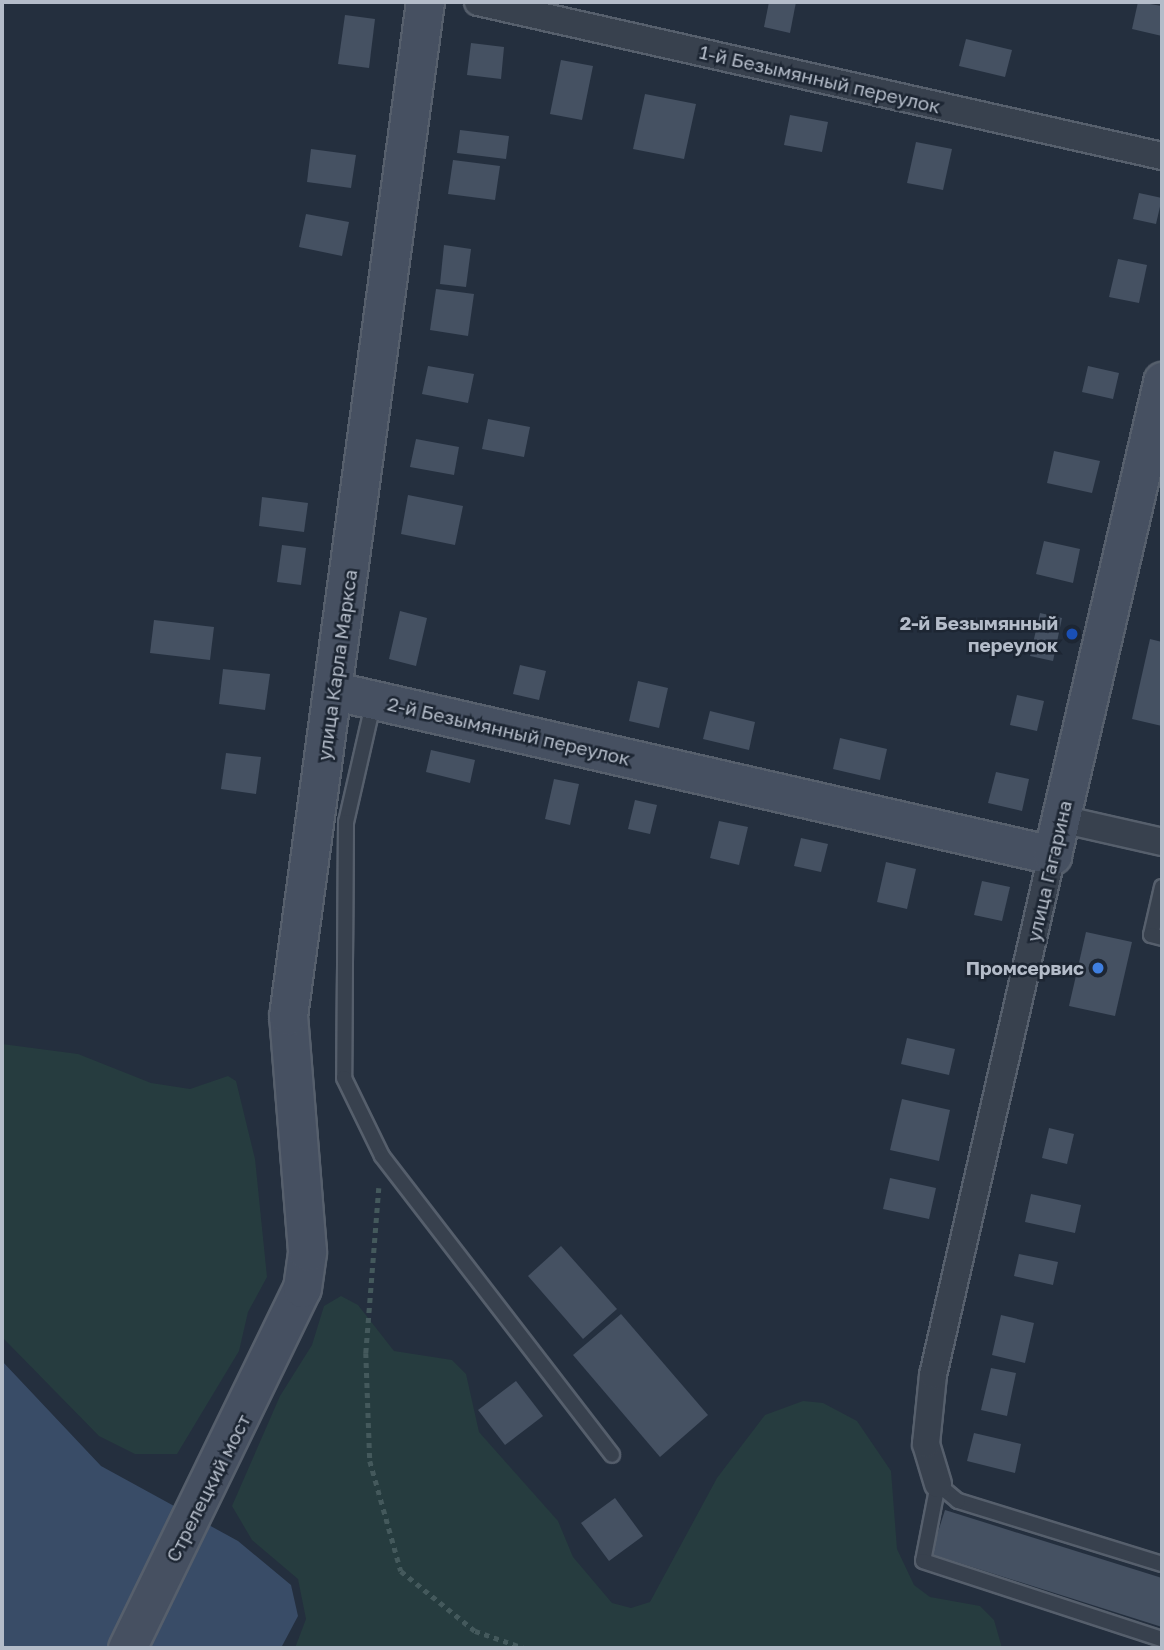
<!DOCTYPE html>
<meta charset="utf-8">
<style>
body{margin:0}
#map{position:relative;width:1164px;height:1650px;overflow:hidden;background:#242f3e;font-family:"Golos Text",sans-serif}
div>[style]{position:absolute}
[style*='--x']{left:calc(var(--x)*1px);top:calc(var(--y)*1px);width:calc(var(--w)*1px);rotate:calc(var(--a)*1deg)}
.green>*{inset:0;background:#263c3f}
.water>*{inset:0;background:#394c67}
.building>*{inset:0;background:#455162}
.path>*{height:4.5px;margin-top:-2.25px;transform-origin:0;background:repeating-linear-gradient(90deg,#44595c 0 5px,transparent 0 10px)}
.roads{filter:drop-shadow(2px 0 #565f6c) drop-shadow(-2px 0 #565f6c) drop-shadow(0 2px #565f6c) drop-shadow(0 -2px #565f6c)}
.lane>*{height:14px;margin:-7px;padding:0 7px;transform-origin:7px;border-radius:7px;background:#38414e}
.street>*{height:26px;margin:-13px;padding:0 13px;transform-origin:13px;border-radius:13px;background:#38414e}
.secondary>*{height:37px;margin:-18.5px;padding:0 18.5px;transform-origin:18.5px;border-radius:18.5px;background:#465061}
.dots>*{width:19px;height:19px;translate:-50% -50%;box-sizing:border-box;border:4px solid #1d2633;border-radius:50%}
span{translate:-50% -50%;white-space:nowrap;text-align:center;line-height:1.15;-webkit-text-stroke:5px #1d2633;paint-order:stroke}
.street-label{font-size:19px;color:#b4bcc9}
.poi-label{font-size:19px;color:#b4bcc9;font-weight:700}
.right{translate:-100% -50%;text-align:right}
.frame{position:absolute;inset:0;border:4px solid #b4bcc9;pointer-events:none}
</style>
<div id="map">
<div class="green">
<div style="clip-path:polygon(2px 1044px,78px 1054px,151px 1083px,190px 1089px,228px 1076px,236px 1081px,255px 1159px,267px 1277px,248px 1312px,239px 1351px,177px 1454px,135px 1454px,99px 1436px,2px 1337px)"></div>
<div style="clip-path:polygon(341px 1296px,358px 1305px,394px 1351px,452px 1360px,466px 1374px,479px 1432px,558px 1521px,573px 1557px,612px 1603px,631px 1608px,650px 1602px,717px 1478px,765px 1415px,803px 1401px,823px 1403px,857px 1421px,891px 1471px,897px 1549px,914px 1585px,930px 1597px,980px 1606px,994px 1620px,1002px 1648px,295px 1648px,306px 1619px,298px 1579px,252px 1540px,232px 1506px,280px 1396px,312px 1345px,324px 1306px)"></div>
</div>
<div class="water">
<div style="clip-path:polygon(2px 1361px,101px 1466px,238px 1541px,291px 1585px,298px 1616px,281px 1648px,2px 1648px)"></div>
</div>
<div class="building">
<div style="clip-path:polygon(769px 2px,796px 2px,790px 33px,764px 27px)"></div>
<div style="clip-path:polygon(1138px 2px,1162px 6px,1162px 36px,1132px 29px)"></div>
<div style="clip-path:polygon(345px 15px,375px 19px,369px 68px,338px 64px)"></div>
<div style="clip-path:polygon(966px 39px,1012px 50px,1005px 77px,959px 66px)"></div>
<div style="clip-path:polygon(471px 43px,504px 47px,501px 79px,467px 75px)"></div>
<div style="clip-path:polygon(561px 60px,593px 66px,582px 120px,550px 114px)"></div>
<div style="clip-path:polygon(645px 94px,696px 104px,684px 159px,633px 149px)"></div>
<div style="clip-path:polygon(790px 115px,828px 122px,822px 152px,784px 145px)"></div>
<div style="clip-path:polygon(460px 130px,509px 136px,506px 159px,457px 153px)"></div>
<div style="clip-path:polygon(916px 142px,952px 149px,943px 190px,907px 183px)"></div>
<div style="clip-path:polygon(311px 149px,356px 155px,351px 188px,307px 182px)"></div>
<div style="clip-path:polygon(453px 160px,500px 166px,495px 200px,448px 194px)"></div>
<div style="clip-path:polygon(1139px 193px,1162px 198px,1156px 224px,1133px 219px)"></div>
<div style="clip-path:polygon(306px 214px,349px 222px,342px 256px,299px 247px)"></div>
<div style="clip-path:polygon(444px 245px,471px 249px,466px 287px,440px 284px)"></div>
<div style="clip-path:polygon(1118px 259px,1147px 265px,1139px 303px,1109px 297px)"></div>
<div style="clip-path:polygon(436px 289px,474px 294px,468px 336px,430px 330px)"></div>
<div style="clip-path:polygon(428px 366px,474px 374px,468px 403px,422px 394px)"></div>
<div style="clip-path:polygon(1088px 366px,1119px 373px,1113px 399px,1082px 392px)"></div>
<div style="clip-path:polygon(488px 419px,530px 427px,524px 457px,482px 449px)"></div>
<div style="clip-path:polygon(416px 439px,459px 447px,454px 475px,410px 467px)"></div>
<div style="clip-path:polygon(1054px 451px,1100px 461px,1092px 493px,1047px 483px)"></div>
<div style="clip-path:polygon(408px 495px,463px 506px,455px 545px,401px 534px)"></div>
<div style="clip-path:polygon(262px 497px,308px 503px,304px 532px,259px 526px)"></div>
<div style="clip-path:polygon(1044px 541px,1080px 549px,1073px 583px,1036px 574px)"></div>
<div style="clip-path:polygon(282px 545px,306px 548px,301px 585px,277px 582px)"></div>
<div style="clip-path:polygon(400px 611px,427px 618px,416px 666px,389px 659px)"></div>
<div style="clip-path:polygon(1040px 613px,1062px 618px,1053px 661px,1030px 656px)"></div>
<div style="clip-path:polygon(154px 620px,214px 627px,210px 660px,150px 653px)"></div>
<div style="clip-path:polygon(1150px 639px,1162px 642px,1162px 726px,1132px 719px)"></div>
<div style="clip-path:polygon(520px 665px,546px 671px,539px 700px,513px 694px)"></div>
<div style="clip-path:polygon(223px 669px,270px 674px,265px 710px,219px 704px)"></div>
<div style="clip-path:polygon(638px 681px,668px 688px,659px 728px,629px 721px)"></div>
<div style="clip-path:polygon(1017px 695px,1044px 701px,1037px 731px,1010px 725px)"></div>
<div style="clip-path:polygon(710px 711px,755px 722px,749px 750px,703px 739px)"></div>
<div style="clip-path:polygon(840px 738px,887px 749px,880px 780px,833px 769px)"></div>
<div style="clip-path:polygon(431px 750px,475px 760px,470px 783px,426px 772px)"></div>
<div style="clip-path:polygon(226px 753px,261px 757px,256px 794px,221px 789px)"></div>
<div style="clip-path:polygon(996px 772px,1029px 779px,1022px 811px,988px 803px)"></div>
<div style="clip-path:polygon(554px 779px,579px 784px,570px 825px,545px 819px)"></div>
<div style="clip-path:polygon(635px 800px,657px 805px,650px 834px,628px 829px)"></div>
<div style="clip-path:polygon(719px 821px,748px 827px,739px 865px,710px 858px)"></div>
<div style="clip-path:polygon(801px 838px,828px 844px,821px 872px,794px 866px)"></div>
<div style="clip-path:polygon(886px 862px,916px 869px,907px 909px,877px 902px)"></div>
<div style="clip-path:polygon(982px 881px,1010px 887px,1002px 921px,974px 915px)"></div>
<div style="clip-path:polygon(1086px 932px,1132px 942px,1115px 1016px,1069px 1006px)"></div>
<div style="clip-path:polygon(907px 1038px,955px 1049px,949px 1075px,901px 1064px)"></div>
<div style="clip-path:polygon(902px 1099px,950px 1110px,939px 1161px,890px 1150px)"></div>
<div style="clip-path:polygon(1049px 1128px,1074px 1134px,1067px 1164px,1042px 1158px)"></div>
<div style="clip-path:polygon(890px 1178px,936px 1188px,929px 1219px,883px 1209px)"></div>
<div style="clip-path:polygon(1031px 1194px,1081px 1205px,1075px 1233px,1025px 1222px)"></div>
<div style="clip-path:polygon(561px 1246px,617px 1309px,583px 1339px,528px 1276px)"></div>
<div style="clip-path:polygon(1019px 1254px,1058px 1262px,1053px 1285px,1014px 1276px)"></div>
<div style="clip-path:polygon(621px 1314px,708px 1415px,660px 1457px,573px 1355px)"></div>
<div style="clip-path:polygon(1001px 1315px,1034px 1323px,1025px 1363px,992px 1355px)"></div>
<div style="clip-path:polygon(991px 1368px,1016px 1373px,1007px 1416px,981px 1410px)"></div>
<div style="clip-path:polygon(516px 1381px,543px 1416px,505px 1445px,478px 1410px)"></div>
<div style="clip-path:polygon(974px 1433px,1021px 1444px,1015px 1473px,967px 1461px)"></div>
<div style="clip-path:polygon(615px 1498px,643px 1536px,609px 1561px,581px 1523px)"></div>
<div style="clip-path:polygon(945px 1510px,1162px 1578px,1162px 1627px,931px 1554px)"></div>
</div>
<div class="path">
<div style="--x:379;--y:1188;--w:166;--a:94.5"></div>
<div style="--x:366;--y:1353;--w:108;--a:87.9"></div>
<div style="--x:370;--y:1461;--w:114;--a:74.3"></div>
<div style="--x:401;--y:1571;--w:95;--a:39"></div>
<div style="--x:475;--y:1631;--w:52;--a:19.1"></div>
</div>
<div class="roads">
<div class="lane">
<div style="--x:374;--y:700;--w:125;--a:102.9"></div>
<div style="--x:346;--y:822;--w:256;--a:90.4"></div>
<div style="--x:344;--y:1078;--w:87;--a:64"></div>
<div style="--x:382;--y:1156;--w:377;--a:52.4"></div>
<div style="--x:1162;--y:887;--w:49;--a:102.9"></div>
<div style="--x:1151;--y:935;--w:11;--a:15"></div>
<div style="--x:1162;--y:1564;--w:214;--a:-162.8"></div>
<div style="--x:958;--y:1501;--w:26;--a:-140"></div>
<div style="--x:938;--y:1484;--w:78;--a:101"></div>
<div style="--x:923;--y:1561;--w:251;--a:18.1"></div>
</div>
<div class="street">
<div style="--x:478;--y:2;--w:701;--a:12.69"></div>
<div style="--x:1061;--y:819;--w:104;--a:12.8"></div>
<div style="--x:938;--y:1484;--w:42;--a:-106.7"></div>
<div style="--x:926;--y:1444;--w:69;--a:-84.2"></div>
<div style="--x:933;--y:1375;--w:533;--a:-77.11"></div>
</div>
<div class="secondary">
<div style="--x:335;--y:691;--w:736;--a:12.88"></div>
<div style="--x:1052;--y:855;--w:487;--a:-76.9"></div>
<div style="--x:127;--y:1648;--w:400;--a:-64.1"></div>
<div style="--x:302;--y:1288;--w:37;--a:-82"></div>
<div style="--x:307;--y:1251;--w:236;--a:-94.6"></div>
<div style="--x:288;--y:1016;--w:1023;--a:-82.31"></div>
</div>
</div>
<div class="dots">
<div style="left:1072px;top:634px;background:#1a4fb4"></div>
<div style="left:1098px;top:968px;background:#3f7fe0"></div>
</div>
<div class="street-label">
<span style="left:820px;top:79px;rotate:13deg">1-й Безымянный переулок</span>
<span style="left:337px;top:665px;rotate:-82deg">улица Карла Маркса</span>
<span style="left:509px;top:731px;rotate:13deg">2-й Безымянный переулок</span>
<span style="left:1049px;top:871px;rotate:-77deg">улица Гагарина</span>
<span style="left:208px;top:1488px;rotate:-63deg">Стрелецкий мост</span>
</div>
<div class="poi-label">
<span class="right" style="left:1058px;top:634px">2-й Безымянный<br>переулок</span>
<span class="right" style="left:1084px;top:968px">Промсервис</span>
</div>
<div class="frame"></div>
</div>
